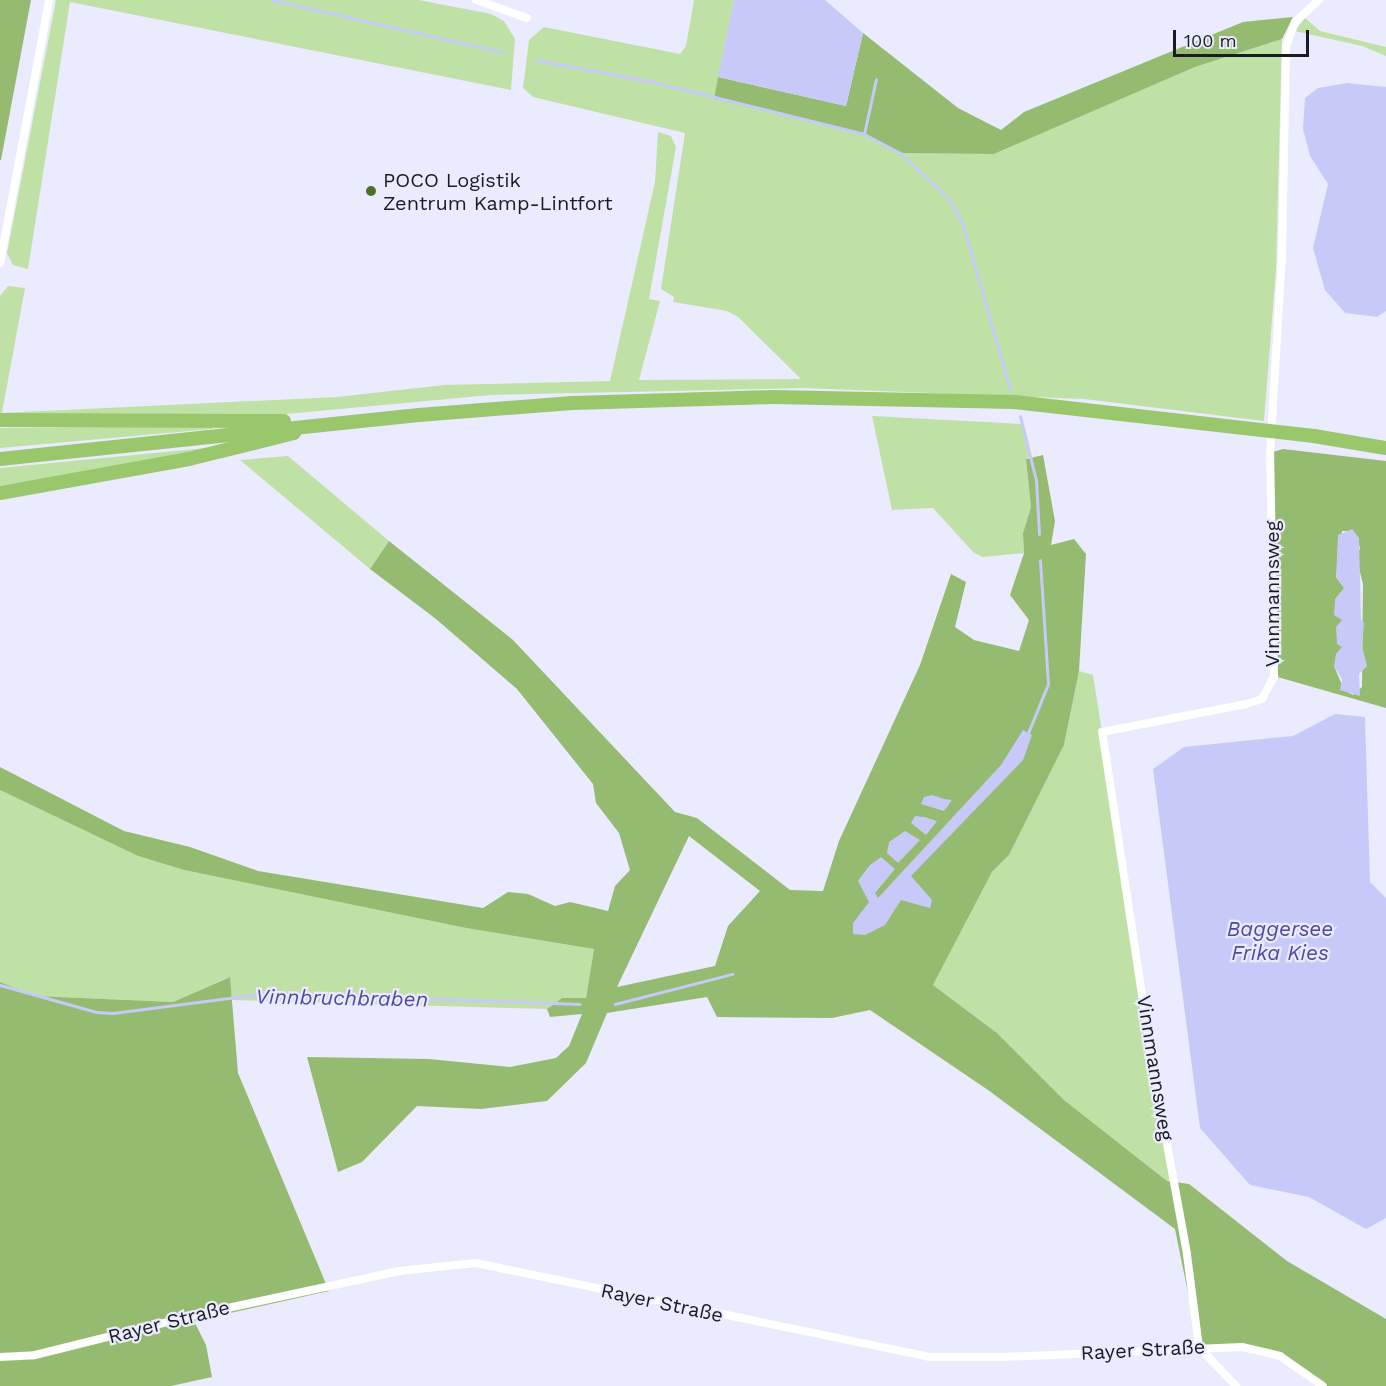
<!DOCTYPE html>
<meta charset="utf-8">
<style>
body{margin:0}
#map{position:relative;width:1386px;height:1386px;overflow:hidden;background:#eaebff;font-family:"Work Sans",sans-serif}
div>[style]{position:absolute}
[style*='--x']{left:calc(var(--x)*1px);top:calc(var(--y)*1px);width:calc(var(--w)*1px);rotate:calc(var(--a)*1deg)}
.green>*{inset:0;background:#c0e1a6}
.forest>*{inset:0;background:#94bb70}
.water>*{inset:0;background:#c7caf9}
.stream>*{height:3px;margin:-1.5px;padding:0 1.5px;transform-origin:1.5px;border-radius:1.5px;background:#c7caf9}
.minor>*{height:8px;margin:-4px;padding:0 4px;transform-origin:4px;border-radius:4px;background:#fff}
.trunk>*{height:14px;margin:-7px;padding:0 7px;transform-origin:7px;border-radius:7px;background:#9ac66c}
.dots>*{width:16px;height:16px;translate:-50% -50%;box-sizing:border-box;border:3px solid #eaebff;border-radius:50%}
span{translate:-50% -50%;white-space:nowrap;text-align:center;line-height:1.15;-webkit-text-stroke:4.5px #eaebff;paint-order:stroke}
.poi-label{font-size:20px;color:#1a1b23}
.left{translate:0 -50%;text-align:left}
.street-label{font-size:20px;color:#1a1b23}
.water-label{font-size:21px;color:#5048a3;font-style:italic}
.scale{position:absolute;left:1173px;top:30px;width:136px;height:27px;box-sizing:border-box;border:3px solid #1a1b23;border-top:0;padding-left:8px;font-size:18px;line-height:21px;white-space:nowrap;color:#1a1b23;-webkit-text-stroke:4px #eaebff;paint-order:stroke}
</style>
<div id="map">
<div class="green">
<div style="clip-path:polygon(56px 0,419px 0,491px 14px,504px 21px,515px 39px,511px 90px,70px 2px,28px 269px,13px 265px,7px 253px)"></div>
<div style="clip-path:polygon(694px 0,734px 0,714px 99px,864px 134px,900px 153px,994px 154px,1195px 67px,1282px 39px,1276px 270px,1264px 421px,1084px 399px,804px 388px,491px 395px,275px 415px,0 416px,0 296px,8px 286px,25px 288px,2px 413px,337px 397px,444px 385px,610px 381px,655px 182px,658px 132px,671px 136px,676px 147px,649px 299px,660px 301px,639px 380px,801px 379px,738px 317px,727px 311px,673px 302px,674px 297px,661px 289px,685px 133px,533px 97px,523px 88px,529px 40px,544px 27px,680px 54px,686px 46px)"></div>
<div style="clip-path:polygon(1305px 18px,1320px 31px,1386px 47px,1386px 56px,1362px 46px,1295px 31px)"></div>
<div style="clip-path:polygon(872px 416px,1022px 424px,1030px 456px,1026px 459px,1031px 507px,1023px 533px,1024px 553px,983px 557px,974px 553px,933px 508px,892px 510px)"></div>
<div style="clip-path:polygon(212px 426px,212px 429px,0 448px,0 428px)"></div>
<div style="clip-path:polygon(206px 448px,207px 452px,0 486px,0 468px)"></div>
<div style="clip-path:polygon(288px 456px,389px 541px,370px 569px,240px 460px)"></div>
<div style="clip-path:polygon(1079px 671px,1093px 675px,1173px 1179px,1167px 1181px,1064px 1100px,997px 1033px,933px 985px,992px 872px,1009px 855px,1064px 745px)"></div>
<div style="clip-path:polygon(0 790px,138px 856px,184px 870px,466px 928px,594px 949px,586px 998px,562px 998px,547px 1009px,232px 1000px,229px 977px,173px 1002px,36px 996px,0 982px)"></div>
</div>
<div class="forest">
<div style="clip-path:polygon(0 0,31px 0,1px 160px,0 160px)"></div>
<div style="clip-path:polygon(1293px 17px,1282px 39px,1195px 67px,994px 154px,900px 153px,864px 134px,714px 99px,718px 77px,846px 106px,863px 33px,958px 108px,1001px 130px,1024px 112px,1243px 22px)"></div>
<div style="clip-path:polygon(evenodd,1283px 449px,1386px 461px,1386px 708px,1274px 676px,1270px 453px,1283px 449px,1342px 531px,1347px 531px,1360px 547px,1357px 560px,1363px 584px,1362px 687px,1353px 695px,1344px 690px,1334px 666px,1342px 647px,1344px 588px,1336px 577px,1342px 531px)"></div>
<div style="clip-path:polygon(evenodd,1043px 455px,1055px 521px,1051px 545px,1074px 539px,1086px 554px,1079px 671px,1064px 745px,1009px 855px,992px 872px,933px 985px,997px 1033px,1064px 1100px,1167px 1181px,1189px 1184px,1287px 1261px,1386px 1319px,1386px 1386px,1323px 1386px,1280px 1356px,1242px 1347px,1199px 1347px,1175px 1229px,988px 1090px,870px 1010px,832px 1018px,717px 1017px,707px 997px,607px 1013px,586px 1063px,547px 1101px,481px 1109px,417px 1106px,362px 1162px,338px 1172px,307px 1057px,429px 1059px,510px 1067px,556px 1058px,569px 1046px,582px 1014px,550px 1017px,547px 1009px,562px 998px,586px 998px,594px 949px,466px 928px,184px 870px,138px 856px,0 790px,0 767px,124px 831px,190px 847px,258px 871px,483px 908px,508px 892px,528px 894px,555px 906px,570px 902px,608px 911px,615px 886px,630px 870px,619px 833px,596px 803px,593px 784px,517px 689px,436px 619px,370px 569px,389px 541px,513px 640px,675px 812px,697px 818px,790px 890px,823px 891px,839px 841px,920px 665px,951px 574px,966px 582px,955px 627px,974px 640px,1019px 651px,1029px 620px,1010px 595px,1024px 553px,1023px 533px,1031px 507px,1026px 459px,1043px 455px,689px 836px,760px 891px,728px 926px,715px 966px,617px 987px,689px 836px)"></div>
<div style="clip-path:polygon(230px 977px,238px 1073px,329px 1291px,194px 1321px,206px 1345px,212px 1377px,171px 1386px,0 1386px,0 982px,36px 996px,173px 1002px)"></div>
</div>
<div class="water">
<div style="clip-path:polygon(734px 0,825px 0,863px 33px,846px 106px,718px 77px)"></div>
<div style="clip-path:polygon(1347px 83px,1386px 87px,1386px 311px,1377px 317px,1345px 313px,1325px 290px,1313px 248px,1328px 184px,1310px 156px,1303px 129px,1305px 98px,1318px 88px)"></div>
<div style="clip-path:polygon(1352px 529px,1359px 538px,1361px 619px,1364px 623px,1362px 646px,1367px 666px,1359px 674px,1360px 696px,1340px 690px,1342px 679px,1334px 666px,1336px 654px,1342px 647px,1337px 644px,1336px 627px,1342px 620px,1334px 615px,1335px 599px,1344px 588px,1336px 577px,1338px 535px)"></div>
<div style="clip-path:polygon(1335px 714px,1365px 717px,1370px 882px,1386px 898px,1386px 1218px,1366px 1229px,1309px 1197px,1250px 1185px,1200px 1128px,1153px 769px,1184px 747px,1293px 736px)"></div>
<div style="clip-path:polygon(1023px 730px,1032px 735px,1023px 760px,911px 876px,932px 900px,930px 908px,901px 900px,885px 925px,865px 935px,853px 934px,853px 923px,869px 902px,858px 881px,869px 866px,881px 857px,895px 869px,875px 893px,878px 898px,1001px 765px)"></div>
<div style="clip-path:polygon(932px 795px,944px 799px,952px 800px,944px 811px,921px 804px,924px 797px)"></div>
<div style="clip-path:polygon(915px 816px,925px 817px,937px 821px,926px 835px,911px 823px)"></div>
<div style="clip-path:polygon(905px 831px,920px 840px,898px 863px,887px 853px,889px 842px)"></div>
</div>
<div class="stream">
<div style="--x:272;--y:0;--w:236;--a:12.7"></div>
<div style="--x:536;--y:60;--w:115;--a:10.5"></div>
<div style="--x:649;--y:81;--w:221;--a:13.8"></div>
<div style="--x:864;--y:134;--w:41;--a:27.8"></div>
<div style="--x:900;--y:153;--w:64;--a:43.1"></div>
<div style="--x:947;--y:197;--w:29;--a:59"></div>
<div style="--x:962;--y:222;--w:174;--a:74"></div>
<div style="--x:864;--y:134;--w:56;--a:-77.7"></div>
<div style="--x:1020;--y:416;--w:66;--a:76"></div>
<div style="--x:1036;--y:480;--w:54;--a:86.8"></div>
<div style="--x:1028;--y:733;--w:53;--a:-67.8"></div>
<div style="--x:1048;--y:684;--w:124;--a:-93.7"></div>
<div style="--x:0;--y:985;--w:100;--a:15.7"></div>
<div style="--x:96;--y:1012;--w:17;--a:3"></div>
<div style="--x:113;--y:1013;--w:156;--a:-7.4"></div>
<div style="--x:268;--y:993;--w:312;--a:2"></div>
<div style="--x:615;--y:1004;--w:121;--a:-14.4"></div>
</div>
<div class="minor">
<div style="--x:476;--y:0;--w:54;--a:19.4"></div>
<div style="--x:0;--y:263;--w:268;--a:-79.4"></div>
<div style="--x:1199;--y:1347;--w:94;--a:-97.4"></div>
<div style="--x:1187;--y:1254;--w:196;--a:-100.3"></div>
<div style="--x:1152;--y:1061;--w:333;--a:-98.6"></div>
<div style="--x:1102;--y:732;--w:147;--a:-11"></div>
<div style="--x:1246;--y:704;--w:17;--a:-17"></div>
<div style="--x:1262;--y:699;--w:26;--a:-62"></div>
<div style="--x:1274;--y:676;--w:223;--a:-91"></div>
<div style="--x:1270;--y:453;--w:196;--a:-86.5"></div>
<div style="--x:1282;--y:257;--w:210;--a:-88.9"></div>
<div style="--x:1286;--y:47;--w:27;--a:-70"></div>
<div style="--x:1295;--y:22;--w:33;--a:-43"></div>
<div style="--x:1199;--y:1347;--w:54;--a:46.5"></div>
<div style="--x:0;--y:1357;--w:35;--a:-3"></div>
<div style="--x:35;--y:1355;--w:161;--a:-14"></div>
<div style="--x:191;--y:1316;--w:213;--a:-12.2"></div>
<div style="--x:399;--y:1271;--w:77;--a:-5.9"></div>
<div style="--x:476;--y:1263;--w:463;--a:11.7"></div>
<div style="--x:929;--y:1357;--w:73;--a:0"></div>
<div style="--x:1002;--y:1357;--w:240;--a:-2.4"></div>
<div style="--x:1242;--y:1347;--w:39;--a:13"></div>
<div style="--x:1280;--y:1356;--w:52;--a:34.9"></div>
</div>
<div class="trunk">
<div style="--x:0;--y:420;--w:284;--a:0.2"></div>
<div style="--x:0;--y:459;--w:421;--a:-6"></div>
<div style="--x:419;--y:415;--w:154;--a:-4.5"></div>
<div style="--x:573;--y:403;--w:199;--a:-1.7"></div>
<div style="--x:772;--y:397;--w:243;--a:1.2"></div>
<div style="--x:1015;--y:402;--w:301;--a:6.5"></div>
<div style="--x:1314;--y:436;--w:73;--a:9.5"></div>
<div style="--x:0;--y:493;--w:192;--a:-10.2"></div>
<div style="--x:189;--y:459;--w:108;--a:-13.9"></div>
</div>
<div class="dots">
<div style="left:371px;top:191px;background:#4d7028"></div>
</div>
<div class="poi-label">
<span class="left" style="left:383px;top:192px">POCO Logistik<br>Zentrum Kamp-Lintfort</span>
</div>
<div class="street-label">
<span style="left:1272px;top:594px;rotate:-90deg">Vinnmannsweg</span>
<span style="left:1155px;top:1068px;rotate:81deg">Vinnmannsweg</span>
<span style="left:662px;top:1303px;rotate:12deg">Rayer Straße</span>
<span style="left:169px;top:1322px;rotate:-14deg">Rayer Straße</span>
<span style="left:1143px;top:1350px;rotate:-3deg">Rayer Straße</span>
</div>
<div class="water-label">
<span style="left:1280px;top:941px">Baggersee<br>Frika Kies</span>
<span style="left:342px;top:998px;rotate:1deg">Vinnbruchbraben</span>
</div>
<div class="scale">100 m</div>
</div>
